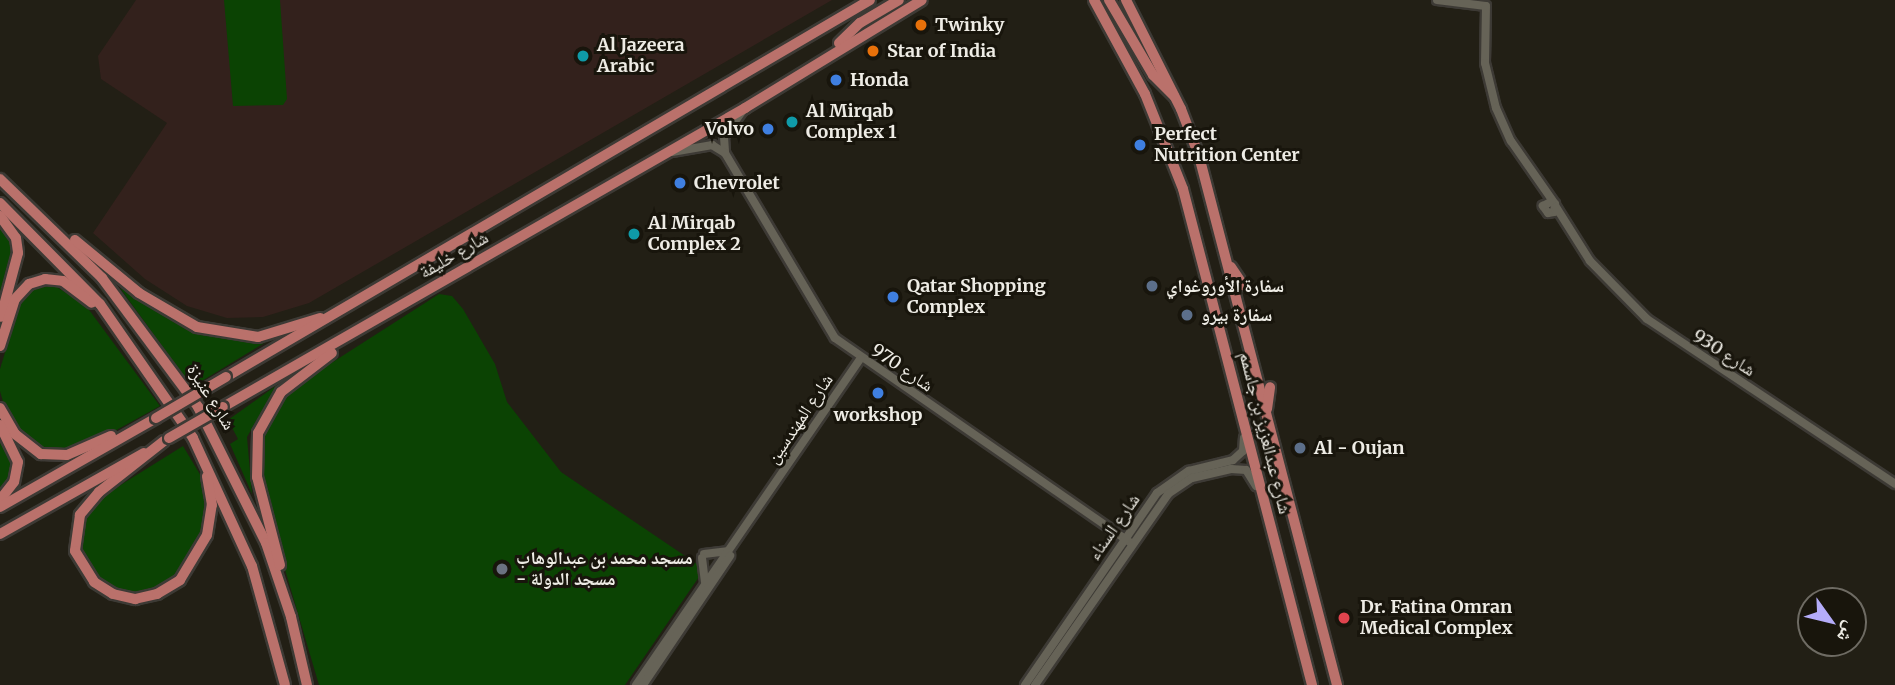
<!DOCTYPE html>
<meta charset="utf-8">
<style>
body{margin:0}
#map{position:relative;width:1895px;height:685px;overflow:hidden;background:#221f15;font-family:Merriweather,"Noto Naskh Arabic",serif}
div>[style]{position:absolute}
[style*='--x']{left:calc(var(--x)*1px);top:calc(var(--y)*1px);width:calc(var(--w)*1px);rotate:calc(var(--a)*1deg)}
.commercial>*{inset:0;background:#33211c}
.green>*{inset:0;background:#0b4303}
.roads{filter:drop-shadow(2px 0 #3d3a35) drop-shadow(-2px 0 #3d3a35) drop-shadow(0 2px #3d3a35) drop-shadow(0 -2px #3d3a35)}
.tertiary>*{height:8px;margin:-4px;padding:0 4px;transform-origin:4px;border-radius:4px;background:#666357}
.primary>*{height:10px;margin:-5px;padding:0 5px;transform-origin:5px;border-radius:5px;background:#ba716b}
.bridges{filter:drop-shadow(2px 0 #3d3a35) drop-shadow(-2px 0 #3d3a35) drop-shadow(0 2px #3d3a35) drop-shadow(0 -2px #3d3a35)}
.primary-bridge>*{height:10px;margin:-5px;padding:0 5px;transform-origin:5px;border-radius:5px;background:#ba716b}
.dots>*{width:19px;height:19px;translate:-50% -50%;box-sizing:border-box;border:4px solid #18150c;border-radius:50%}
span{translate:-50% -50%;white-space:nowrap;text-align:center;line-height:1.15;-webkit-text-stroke:6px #18150c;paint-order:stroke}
.poi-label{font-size:18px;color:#eeece5;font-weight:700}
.left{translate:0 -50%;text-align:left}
.right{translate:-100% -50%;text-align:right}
.street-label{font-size:18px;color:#eeece5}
.north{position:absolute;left:1797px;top:587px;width:70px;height:70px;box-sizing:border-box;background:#18150c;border:2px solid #6e6b63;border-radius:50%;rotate:124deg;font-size:19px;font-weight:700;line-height:28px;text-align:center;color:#eeece5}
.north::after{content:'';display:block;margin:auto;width:24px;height:32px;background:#b4acf9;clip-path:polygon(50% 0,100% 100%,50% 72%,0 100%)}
</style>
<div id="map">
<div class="commercial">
<div style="clip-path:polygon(136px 0,832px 0,309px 303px,263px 317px,227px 318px,187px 306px,145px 279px,93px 233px,167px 123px,101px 79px,98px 56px)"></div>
</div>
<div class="green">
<div style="clip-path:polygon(224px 0,280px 0,287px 99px,283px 105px,233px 106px)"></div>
<div style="clip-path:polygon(0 218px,16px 251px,0 314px)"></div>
<div style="clip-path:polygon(53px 285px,84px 303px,160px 406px,102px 438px,58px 452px,43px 450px,24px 438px,5px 409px,0 391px,0 369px,21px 300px,31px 290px)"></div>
<div style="clip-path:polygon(120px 288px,206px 335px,269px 340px,192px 387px)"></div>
<div style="clip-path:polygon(439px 294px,452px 296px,463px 309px,495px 364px,507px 402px,561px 472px,700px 566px,701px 574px,625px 685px,319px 685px,263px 495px,258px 456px,266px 421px,286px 392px)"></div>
<div style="clip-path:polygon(277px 385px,247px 437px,252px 494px,230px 444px,238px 439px,228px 420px)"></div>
<div style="clip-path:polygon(0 430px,16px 471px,0 494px)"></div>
<div style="clip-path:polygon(183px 446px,201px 476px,205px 506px,201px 535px,187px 562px,167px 583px,144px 593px,117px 591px,104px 585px,80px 547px,84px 516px,95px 501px)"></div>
</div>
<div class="roads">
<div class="tertiary">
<div style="--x:1437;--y:0;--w:49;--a:7"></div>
<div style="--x:1486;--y:6;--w:57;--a:91"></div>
<div style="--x:1485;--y:63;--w:46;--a:76.3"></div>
<div style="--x:1496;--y:108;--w:36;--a:66"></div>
<div style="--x:1511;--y:141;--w:77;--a:55.1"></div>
<div style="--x:1555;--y:204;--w:8;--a:97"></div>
<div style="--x:1554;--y:212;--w:6;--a:171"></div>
<div style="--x:1548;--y:213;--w:9;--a:-126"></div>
<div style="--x:1543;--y:206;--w:10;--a:-29"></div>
<div style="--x:744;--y:109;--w:34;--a:126"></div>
<div style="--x:724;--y:137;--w:16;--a:86"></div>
<div style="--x:725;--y:153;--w:215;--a:59.3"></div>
<div style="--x:835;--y:338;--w:360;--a:34.7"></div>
<div style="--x:672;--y:152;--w:41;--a:-9.9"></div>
<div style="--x:712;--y:145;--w:15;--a:32"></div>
<div style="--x:1556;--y:207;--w:64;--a:57.8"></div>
<div style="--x:1590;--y:261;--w:81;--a:45.5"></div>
<div style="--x:1647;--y:319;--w:298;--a:33.6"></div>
<div style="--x:704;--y:554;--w:23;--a:-7"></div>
<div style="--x:702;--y:558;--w:24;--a:83"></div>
<div style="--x:636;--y:685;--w:396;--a:-55.5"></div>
<div style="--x:643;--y:685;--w:156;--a:-56"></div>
<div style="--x:1025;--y:685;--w:233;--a:-55.5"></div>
<div style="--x:1157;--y:493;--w:39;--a:-35"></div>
<div style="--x:1189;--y:471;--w:45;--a:-14"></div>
<div style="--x:1233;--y:460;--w:13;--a:-42"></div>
<div style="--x:1243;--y:451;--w:13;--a:-86"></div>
<div style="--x:1035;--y:685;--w:233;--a:-55.1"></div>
<div style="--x:1168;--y:494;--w:29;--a:-34"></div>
<div style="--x:1192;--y:478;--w:40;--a:-13"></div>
<div style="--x:1231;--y:469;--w:15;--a:4"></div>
<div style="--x:1246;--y:470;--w:19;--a:58"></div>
</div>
<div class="primary">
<div style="--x:1094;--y:0;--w:107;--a:61.5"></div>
<div style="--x:1145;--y:94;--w:102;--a:68.2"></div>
<div style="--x:1183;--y:189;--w:513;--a:75.42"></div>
<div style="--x:1109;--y:0;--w:87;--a:59.6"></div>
<div style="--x:1153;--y:75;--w:30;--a:45"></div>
<div style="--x:1126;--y:0;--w:122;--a:63.2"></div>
<div style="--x:1181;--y:109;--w:50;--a:69"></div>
<div style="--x:1199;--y:156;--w:547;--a:75.38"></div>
<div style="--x:839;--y:43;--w:29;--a:-44"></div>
<div style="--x:860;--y:23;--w:45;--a:-30.5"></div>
<div style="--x:0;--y:179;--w:142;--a:44.1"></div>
<div style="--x:102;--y:278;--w:161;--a:53.3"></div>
<div style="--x:198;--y:407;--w:152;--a:63.4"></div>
<div style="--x:266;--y:543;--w:78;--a:71.3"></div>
<div style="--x:291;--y:617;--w:70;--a:76.8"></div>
<div style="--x:0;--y:203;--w:142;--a:45.3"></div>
<div style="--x:100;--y:304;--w:163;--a:55.2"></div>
<div style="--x:193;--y:438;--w:141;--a:65.3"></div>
<div style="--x:252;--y:566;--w:123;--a:74.5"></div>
<div style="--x:0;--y:216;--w:27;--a:54"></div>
<div style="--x:16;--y:238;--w:15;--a:82"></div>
<div style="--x:18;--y:253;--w:66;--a:104.9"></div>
<div style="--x:75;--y:240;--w:83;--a:39.6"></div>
<div style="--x:139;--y:293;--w:67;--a:30.4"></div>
<div style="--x:197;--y:327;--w:62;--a:9.3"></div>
<div style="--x:258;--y:337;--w:65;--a:-17"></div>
<div style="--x:1231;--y:267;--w:22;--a:56"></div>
<div style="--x:0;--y:346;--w:49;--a:-72.3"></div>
<div style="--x:15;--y:299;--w:21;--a:-47"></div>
<div style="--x:29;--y:284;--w:17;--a:-17"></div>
<div style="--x:45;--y:279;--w:18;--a:6"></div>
<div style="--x:63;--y:281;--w:36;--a:37"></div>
<div style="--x:226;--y:377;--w:746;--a:-30.34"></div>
<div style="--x:223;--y:407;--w:602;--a:-29.8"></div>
<div style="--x:745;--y:108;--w:207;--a:-31.4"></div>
<div style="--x:0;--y:408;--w:30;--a:60"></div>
<div style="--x:15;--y:434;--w:33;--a:38"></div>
<div style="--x:41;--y:454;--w:26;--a:2"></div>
<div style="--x:67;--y:455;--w:48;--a:-23.4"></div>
<div style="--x:1267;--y:409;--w:22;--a:-82"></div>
<div style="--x:0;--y:425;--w:41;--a:64.1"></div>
<div style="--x:18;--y:462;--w:20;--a:101"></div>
<div style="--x:14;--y:482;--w:23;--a:128"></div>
<div style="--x:164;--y:441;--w:83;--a:141.9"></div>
<div style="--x:99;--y:492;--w:30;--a:130"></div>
<div style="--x:80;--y:515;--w:36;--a:98"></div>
<div style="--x:75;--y:551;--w:36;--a:58"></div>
<div style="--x:94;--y:582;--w:22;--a:32"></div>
<div style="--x:113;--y:594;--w:23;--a:13"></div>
<div style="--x:135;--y:599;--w:23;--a:-13"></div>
<div style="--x:157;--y:594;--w:27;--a:-31"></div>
<div style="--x:180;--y:580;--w:52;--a:-59"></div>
<div style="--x:207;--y:535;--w:30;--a:-81"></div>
<div style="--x:212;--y:505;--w:29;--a:-100"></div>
<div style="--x:0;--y:507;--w:180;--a:-29.7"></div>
<div style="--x:0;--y:534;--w:165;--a:-29.4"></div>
<div style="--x:280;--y:565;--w:91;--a:-104.6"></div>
<div style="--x:257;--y:477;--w:44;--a:-88.7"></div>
<div style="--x:258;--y:433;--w:47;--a:-60.7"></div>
<div style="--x:281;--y:392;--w:64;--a:-37.4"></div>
</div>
</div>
<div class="bridges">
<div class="primary-bridge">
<div style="--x:156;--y:418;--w:81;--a:-30.4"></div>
<div style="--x:169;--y:438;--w:62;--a:-29.9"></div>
</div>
</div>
<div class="dots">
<div style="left:921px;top:25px;background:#e8710a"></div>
<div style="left:873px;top:51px;background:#e8710a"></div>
<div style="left:583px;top:56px;background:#0f9aa8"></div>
<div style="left:836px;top:80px;background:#3f7fe0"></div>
<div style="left:792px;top:122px;background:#0f9aa8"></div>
<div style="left:768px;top:129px;background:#3f7fe0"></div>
<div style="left:1140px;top:145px;background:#3f7fe0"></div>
<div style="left:680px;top:183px;background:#3f7fe0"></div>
<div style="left:634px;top:234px;background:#0f9aa8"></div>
<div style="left:1152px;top:286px;background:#5c6f8a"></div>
<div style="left:893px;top:297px;background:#3f7fe0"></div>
<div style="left:1187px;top:315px;background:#5c6f8a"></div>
<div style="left:878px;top:393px;background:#3f7fe0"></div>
<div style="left:1300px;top:448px;background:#5c6f8a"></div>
<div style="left:502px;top:569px;background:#6b7280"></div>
<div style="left:1344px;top:618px;background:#e0444e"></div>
</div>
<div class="poi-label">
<span class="left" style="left:935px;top:25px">Twinky</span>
<span class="left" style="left:597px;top:56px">Al Jazeera<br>Arabic</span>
<span class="left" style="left:887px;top:51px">Star of India</span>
<span class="left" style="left:850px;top:80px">Honda</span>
<span class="left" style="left:806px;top:122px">Al Mirqab<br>Complex 1</span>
<span class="right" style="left:754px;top:129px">Volvo</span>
<span class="left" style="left:1154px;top:145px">Perfect<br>Nutrition Center</span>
<span class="left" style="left:694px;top:183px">Chevrolet</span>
<span class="left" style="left:648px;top:234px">Al Mirqab<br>Complex 2</span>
<span class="left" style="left:1166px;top:286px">سفارة الأوروغواي</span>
<span class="left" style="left:907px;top:297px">Qatar Shopping<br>Complex</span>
<span class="left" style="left:1201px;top:315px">سفارة بيرو</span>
<span style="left:878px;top:415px">workshop</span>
<span class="left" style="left:1314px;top:448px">Al - Oujan</span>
<span class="left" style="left:516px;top:569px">مسجد محمد بن عبدالوهاب<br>- مسجد الدولة</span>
<span class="left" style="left:1360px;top:618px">Dr. Fatina Omran<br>Medical Complex</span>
</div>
<div class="street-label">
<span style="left:454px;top:255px;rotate:-30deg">شارع خليفة</span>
<span style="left:1724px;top:353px;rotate:33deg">شارع 930</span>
<span style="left:902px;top:368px;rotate:34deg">شارع 970</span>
<span style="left:211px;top:397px;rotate:58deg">شارع عنيزة</span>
<span style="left:800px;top:419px;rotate:-56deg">شارع المهندسين</span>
<span style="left:1265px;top:433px;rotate:76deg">شارع عبدالعزيز بن جاسمم</span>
<span style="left:1114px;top:527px;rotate:-55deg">شارع السناء</span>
</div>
<div class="north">ش</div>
</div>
